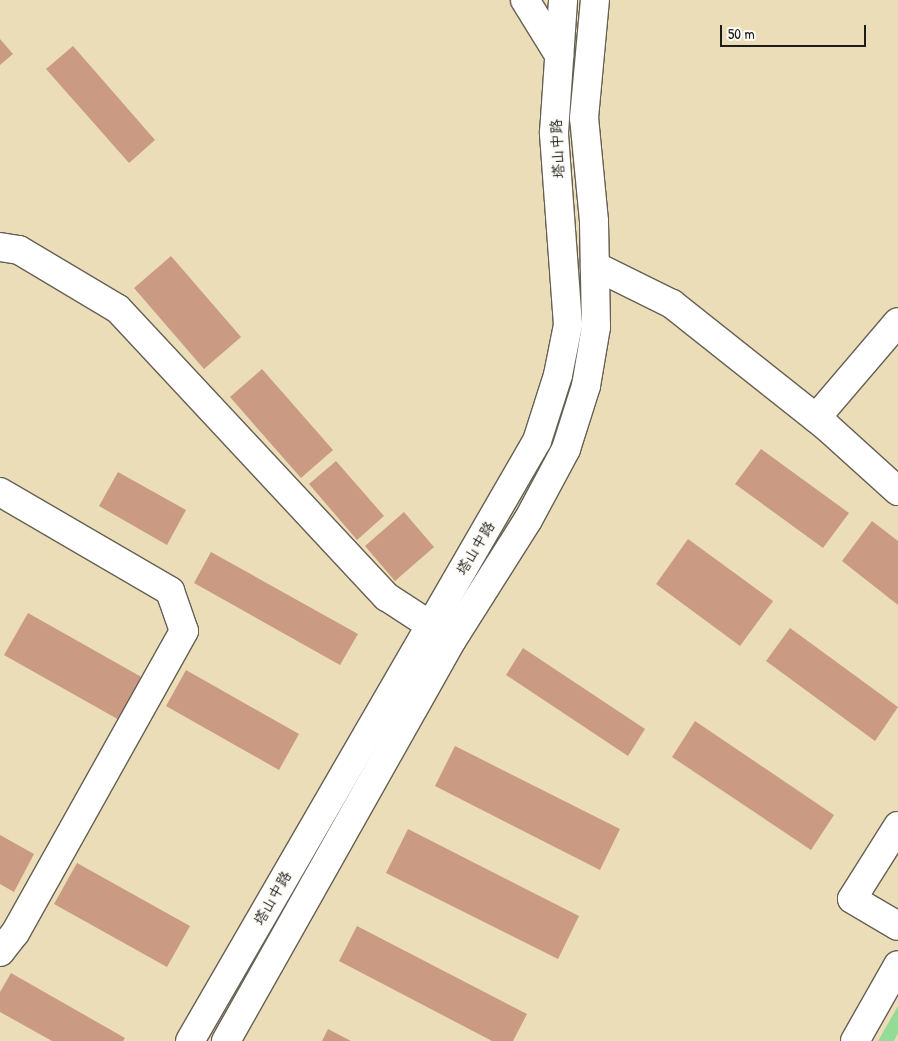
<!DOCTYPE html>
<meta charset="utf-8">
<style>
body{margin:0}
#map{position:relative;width:898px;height:1041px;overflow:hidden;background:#ecddb9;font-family:"Patrick Hand","LXGW WenKai TC",sans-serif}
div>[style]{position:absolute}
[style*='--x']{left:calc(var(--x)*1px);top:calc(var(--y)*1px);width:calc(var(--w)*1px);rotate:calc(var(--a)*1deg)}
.green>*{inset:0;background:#93db96}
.building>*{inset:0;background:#ca9b82}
.roads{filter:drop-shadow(1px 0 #656053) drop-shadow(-1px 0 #656053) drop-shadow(0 1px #656053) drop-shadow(0 -1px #656053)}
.minor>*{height:28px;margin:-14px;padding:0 14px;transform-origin:14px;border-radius:14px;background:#fff}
.major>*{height:28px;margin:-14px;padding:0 14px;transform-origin:14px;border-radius:14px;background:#fff}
span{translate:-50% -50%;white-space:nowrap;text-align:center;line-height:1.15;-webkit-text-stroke:5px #fdfcf7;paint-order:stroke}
.street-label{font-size:15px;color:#1c1c1c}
.scale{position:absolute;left:720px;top:25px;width:146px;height:22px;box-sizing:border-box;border:2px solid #1c1c1c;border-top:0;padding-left:6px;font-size:15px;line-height:18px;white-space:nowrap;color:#1c1c1c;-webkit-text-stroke:4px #fdfcf7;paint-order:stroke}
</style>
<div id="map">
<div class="green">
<div style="clip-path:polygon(898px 1006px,898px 1033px,894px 1041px,878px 1041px)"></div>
</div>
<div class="building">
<div style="clip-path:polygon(0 39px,13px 54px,0 65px)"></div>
<div style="clip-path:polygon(73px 46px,155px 140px,129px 163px,46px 69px)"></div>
<div style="clip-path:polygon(171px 256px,241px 337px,204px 369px,134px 288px)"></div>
<div style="clip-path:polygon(262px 369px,333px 450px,301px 478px,230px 397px)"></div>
<div style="clip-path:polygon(761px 449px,849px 513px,823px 548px,735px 484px)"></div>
<div style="clip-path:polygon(336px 461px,384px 516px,357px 540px,309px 484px)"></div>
<div style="clip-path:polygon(118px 472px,186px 510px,167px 545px,99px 506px)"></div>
<div style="clip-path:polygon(404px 512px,434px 547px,395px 581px,365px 546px)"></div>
<div style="clip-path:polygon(872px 521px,898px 541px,898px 605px,842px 561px)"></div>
<div style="clip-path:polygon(688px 539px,773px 601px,740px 646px,656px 584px)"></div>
<div style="clip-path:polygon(211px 552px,358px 634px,340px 665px,194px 583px)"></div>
<div style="clip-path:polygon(28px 613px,145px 679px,121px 721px,4px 655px)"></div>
<div style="clip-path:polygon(790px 628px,898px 707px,875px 741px,766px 661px)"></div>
<div style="clip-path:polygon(523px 648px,645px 729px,628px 756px,506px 675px)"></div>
<div style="clip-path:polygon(186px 670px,299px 734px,279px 770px,166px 706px)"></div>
<div style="clip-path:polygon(695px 721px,834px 815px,811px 850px,672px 757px)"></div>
<div style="clip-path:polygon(455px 746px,620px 829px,600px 870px,435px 786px)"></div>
<div style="clip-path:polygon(408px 829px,579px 916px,558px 959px,386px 873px)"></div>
<div style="clip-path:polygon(0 835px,34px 854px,14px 892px,0 884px)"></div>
<div style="clip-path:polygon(77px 863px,190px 926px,167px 967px,54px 904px)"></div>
<div style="clip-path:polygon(357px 926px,527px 1014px,513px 1041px,492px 1041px,339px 961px)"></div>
<div style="clip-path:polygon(11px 973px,125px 1038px,123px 1041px,52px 1041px,0 1012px,0 992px)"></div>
<div style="clip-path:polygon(328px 1029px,351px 1041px,322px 1041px)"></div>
</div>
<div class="roads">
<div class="minor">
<div style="--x:525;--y:0;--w:65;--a:58.3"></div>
<div style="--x:0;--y:247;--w:19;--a:9"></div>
<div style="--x:19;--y:250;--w:115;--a:30.8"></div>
<div style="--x:118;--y:309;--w:394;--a:47"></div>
<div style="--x:387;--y:597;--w:75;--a:33.1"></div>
<div style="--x:595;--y:266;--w:86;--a:26.3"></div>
<div style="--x:672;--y:304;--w:196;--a:38.4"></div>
<div style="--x:826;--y:426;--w:97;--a:42.1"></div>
<div style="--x:816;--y:418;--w:126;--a:-49.5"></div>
<div style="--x:0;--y:492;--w:197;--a:30.2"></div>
<div style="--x:170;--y:591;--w:42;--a:70.7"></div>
<div style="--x:184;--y:631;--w:346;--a:119.2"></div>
<div style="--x:15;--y:933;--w:24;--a:128"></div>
<div style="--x:898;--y:826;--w:86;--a:122.2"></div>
<div style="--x:852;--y:899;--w:53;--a:30.4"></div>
</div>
<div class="major">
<div style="--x:190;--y:1041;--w:693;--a:-59.96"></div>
<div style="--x:537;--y:441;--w:69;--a:-72.3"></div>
<div style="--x:558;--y:375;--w:51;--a:-78.7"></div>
<div style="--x:568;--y:325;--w:193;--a:-94.2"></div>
<div style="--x:554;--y:133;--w:133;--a:-86.1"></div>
<div style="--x:226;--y:1041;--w:460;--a:-60.6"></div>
<div style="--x:452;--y:640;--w:142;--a:-57.7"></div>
<div style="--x:528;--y:520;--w:81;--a:-61.8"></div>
<div style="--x:566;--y:449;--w:66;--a:-72.4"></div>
<div style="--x:586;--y:386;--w:60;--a:-80.4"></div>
<div style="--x:596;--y:327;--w:106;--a:-91.1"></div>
<div style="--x:594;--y:221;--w:103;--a:-95.5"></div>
<div style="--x:584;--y:118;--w:119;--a:-84.7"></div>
<div style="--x:855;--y:1041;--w:87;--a:-60.5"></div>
</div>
</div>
<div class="street-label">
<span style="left:557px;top:149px;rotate:-93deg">塔山中路</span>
<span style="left:475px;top:548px;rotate:-59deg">塔山中路</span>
<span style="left:272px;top:898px;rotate:-60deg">塔山中路</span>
</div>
<div class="scale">50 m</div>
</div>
